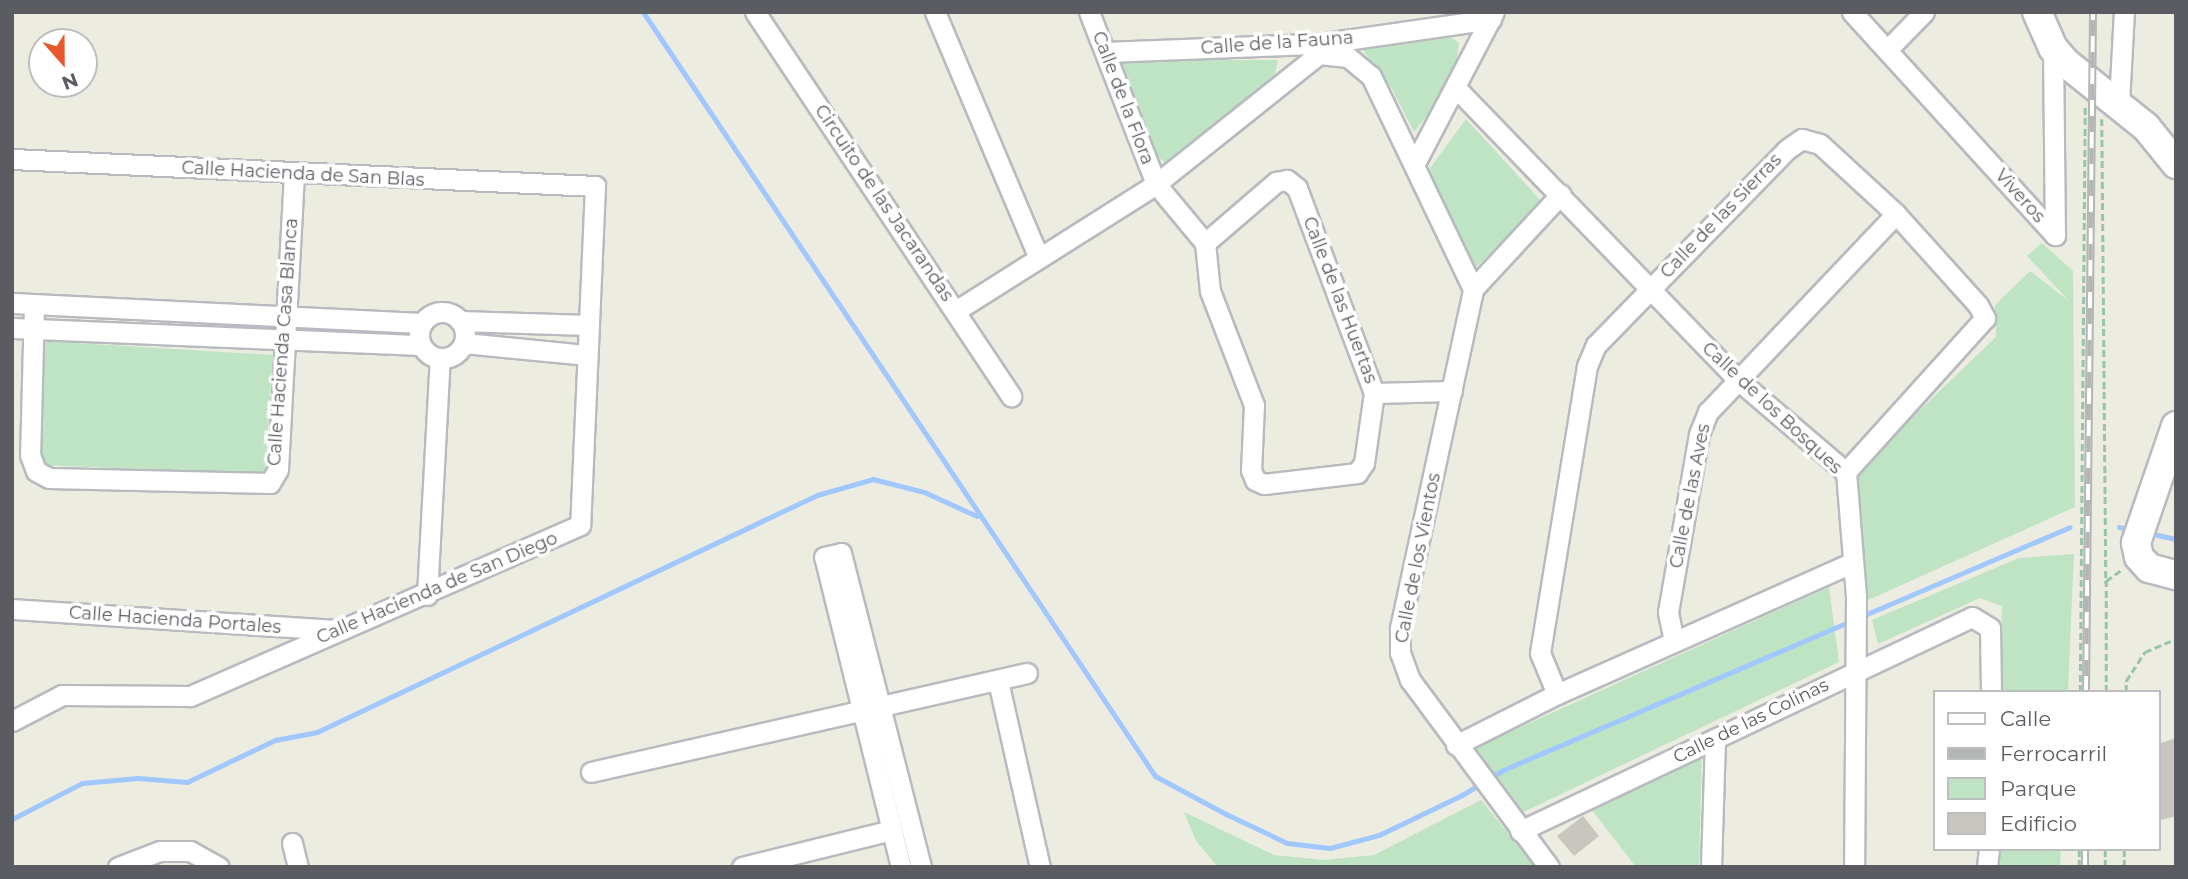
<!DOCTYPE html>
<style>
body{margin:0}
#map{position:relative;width:2188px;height:879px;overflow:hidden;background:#edece1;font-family:Montserrat,sans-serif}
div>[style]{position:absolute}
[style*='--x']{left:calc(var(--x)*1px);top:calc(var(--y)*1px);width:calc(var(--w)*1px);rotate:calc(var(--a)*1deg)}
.green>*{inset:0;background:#bee4c4}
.stream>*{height:5px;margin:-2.5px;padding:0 2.5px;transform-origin:2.5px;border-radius:2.5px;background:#a0c7fe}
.building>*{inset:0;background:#c8c6bf}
.path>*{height:2.5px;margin-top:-1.25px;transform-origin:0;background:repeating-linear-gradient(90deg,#97c5ab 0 7px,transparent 0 10.5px)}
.roads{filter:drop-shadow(2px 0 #b9bac0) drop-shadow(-2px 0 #b9bac0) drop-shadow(0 2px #b9bac0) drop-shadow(0 -2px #b9bac0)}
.street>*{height:19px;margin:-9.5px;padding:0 9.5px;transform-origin:9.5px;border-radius:9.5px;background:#fff}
.street>.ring{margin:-9.5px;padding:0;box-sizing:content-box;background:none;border:19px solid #fff;border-radius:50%}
.secondary>*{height:28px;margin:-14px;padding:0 14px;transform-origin:14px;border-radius:14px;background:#fff}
.rail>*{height:8px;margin-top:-4px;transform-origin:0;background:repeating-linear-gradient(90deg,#fff 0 16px,#b4b5b5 0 32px);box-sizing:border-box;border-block:2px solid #b4b5b5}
span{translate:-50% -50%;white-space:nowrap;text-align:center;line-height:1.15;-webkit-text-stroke:7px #fff;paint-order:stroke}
.street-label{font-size:18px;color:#5a5c62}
.frame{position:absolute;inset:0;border:14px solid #5a5c62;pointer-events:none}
.legend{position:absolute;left:1933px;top:690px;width:228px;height:161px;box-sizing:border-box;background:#fff;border:2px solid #bdbec0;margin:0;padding:9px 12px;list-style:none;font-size:21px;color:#5a5c62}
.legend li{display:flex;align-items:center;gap:14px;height:35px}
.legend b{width:35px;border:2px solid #bdbec0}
.north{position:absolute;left:28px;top:28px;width:70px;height:70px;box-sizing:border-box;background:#fff;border:2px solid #bdbec0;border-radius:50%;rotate:159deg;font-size:19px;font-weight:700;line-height:28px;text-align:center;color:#5a5c62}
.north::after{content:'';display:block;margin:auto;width:24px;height:32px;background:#e7582d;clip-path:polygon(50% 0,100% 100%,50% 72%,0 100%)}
</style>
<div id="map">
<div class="green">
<div style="clip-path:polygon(1446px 34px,1459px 43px,1454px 82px,1414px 132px,1392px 89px,1363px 50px)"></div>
<div style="clip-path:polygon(1117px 60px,1278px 60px,1275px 74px,1167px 164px,1150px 151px)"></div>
<div style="clip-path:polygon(1466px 119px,1542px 202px,1474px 269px,1428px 171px)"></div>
<div style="clip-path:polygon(2042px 243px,2073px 271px,2075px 507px,1866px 601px,1853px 474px,1996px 337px,1995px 305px,2030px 271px,2069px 301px,2027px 256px)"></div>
<div style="clip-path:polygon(44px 341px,273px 355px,265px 474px,40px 465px)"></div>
<div style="clip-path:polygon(2074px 554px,2068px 692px,2001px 692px,2002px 606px,1980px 598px,1878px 644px,1872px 620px,2019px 558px)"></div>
<div style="clip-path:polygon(1829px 587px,1839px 662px,1519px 814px,1470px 750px)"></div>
<div style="clip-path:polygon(1702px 751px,1699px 867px,1636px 867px,1588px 805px)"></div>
<div style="clip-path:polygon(1481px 800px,1536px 867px,1218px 867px,1196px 841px,1184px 812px,1274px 855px,1324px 860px,1374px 855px)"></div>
<div style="clip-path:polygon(1999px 849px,2061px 849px,2060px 867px,1998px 867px)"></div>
</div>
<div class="stream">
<div style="--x:643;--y:12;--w:920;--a:56.17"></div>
<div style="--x:1155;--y:776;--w:81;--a:28.2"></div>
<div style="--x:1226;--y:814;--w:68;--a:25.4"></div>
<div style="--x:1287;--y:843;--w:43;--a:6.6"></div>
<div style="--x:1330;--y:848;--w:51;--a:-14.9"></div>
<div style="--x:1379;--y:835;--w:92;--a:-25.7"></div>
<div style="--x:1462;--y:795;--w:48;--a:-31.4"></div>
<div style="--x:1503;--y:770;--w:379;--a:-23.2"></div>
<div style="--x:2119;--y:527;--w:14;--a:12"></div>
<div style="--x:2149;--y:533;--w:28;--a:13"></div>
<div style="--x:1860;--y:617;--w:228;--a:-23.2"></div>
<div style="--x:12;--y:819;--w:79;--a:-27.2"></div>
<div style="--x:82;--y:783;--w:56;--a:-5.1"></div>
<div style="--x:138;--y:778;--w:49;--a:4.7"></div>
<div style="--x:187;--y:782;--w:98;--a:-25.5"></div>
<div style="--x:275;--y:740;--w:43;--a:-10.8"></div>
<div style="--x:317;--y:732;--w:553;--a:-25.36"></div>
<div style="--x:817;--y:495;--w:58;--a:-15.9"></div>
<div style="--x:873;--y:479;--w:53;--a:14.3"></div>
<div style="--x:924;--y:492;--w:58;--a:24.4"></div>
</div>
<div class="building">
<div style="clip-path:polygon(2176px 738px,2176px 816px,2158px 821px,2158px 744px)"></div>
<div style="clip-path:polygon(1583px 816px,1599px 836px,1574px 856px,1557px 836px)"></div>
</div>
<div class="path">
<div style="--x:2102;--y:119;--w:465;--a:89.5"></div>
<div style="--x:2080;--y:692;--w:585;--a:-89.51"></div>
<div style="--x:2106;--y:692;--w:111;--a:-90"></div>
<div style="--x:2106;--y:581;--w:19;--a:-36"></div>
<div style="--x:2126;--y:692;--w:11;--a:-90"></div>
<div style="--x:2126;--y:681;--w:35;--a:-57"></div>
<div style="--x:2145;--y:652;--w:34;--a:-23"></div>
<div style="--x:2079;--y:867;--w:18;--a:-90"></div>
<div style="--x:2105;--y:867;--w:18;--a:-90"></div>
<div style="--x:2124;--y:867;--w:18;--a:-90"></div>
</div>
<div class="roads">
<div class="street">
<div style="--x:755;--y:12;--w:462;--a:56.3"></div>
<div style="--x:935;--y:12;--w:265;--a:67.1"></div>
<div style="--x:1089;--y:12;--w:185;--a:68.7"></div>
<div style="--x:1156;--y:184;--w:77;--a:50.3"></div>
<div style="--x:1205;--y:243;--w:48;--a:84.1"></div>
<div style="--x:1210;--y:291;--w:122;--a:68.9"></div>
<div style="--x:1254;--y:405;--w:65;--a:92.6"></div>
<div style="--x:1251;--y:470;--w:11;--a:68"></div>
<div style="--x:1255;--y:480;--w:10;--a:24"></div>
<div style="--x:1264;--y:484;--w:94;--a:-6.7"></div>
<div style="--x:1357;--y:473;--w:12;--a:-55"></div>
<div style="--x:1364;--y:463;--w:71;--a:-81.9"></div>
<div style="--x:1374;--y:393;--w:219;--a:-110.6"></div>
<div style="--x:1297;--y:188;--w:13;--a:-141"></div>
<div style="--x:1287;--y:180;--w:11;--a:170"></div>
<div style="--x:1276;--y:182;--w:94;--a:139.3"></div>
<div style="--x:1852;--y:12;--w:302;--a:47.7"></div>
<div style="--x:2053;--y:48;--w:187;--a:89.4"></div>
<div style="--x:1887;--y:50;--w:53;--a:-45.8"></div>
<div style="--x:1105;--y:52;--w:213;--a:-2.2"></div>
<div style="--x:1318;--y:44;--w:175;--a:-8.2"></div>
<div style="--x:1319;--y:54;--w:29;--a:6"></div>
<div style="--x:1348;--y:57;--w:30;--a:40"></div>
<div style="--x:1371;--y:76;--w:236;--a:64.4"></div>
<div style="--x:1456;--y:88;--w:407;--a:46"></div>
<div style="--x:1739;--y:381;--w:140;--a:40.4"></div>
<div style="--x:1846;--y:472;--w:125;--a:85.4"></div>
<div style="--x:1856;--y:597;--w:270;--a:90.4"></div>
<div style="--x:2119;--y:103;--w:91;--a:-86.9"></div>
<div style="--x:12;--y:159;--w:584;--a:2.65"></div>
<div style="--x:595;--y:186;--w:339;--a:92.5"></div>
<div style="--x:580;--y:525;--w:426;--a:156.3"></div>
<div style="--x:190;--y:696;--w:128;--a:-179.6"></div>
<div style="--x:62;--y:695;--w:56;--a:152.5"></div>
<div style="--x:1415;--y:163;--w:170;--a:-62.4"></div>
<div style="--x:12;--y:303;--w:410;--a:2.8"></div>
<div style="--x:34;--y:305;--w:150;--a:91.5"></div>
<div style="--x:30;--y:455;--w:17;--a:69"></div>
<div style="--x:36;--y:471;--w:15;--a:28"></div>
<div style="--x:49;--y:478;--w:221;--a:1.3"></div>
<div style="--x:270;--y:483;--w:16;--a:-60"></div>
<div style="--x:278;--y:469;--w:295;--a:-86.9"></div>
<div style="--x:957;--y:310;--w:236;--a:-32.3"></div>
<div style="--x:1156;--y:184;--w:208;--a:-38.6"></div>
<div class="ring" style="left:419px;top:312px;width:27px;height:27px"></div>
<div style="--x:460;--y:321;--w:129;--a:1.8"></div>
<div style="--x:12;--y:328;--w:409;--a:2.4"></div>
<div style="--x:464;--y:343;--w:124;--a:5.6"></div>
<div style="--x:1374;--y:393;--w:78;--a:-1.5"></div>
<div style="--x:427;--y:595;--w:237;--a:-86.9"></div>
<div style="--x:12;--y:609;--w:323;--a:3.7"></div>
<div style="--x:1674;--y:641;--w:30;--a:-102"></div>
<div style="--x:1668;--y:612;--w:181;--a:-80.1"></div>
<div style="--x:1699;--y:434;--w:24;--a:-68"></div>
<div style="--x:1708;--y:412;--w:273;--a:-46.5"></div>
<div style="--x:998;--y:681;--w:191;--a:77.3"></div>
<div style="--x:1557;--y:694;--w:44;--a:-112.5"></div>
<div style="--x:1540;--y:653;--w:291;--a:-80.7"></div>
<div style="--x:1587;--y:366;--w:23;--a:-67"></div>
<div style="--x:1596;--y:345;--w:272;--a:-45.7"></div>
<div style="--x:1786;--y:150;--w:19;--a:-35"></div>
<div style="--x:1802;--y:139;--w:19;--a:16"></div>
<div style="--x:1820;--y:144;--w:103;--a:42.6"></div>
<div style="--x:1896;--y:214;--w:122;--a:48"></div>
<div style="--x:1978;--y:305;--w:15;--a:62"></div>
<div style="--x:1985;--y:318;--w:207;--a:132.1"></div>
<div style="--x:1456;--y:745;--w:113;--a:-26.8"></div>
<div style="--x:1557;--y:694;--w:324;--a:-24"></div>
<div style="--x:591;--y:772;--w:447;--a:-12.8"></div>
<div style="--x:1520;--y:831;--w:500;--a:-25.34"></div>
<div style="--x:1972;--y:617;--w:21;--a:31"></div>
<div style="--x:1990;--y:628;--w:64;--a:89.1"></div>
<div style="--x:292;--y:843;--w:25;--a:76"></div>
<div style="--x:118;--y:867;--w:45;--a:-20.9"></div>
<div style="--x:160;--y:851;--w:30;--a:0"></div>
<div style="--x:190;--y:851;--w:33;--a:29"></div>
<div style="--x:742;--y:867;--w:154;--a:-13.9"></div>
<div style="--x:901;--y:867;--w:319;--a:-103.9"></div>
<div style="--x:824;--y:557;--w:17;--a:-13"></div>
<div style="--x:841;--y:553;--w:324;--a:75.7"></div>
<div style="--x:1549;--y:867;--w:233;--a:-126.6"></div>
<div style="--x:1410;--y:680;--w:29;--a:-110"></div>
<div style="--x:1400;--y:653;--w:25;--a:-90"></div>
<div style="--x:1400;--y:628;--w:347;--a:-77.8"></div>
<div style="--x:1473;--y:289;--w:129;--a:-47.2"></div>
<div style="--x:1711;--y:867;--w:128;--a:-88.2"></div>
<div style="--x:1987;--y:867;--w:18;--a:-84"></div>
</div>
<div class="secondary">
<div style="--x:2037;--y:12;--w:39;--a:66"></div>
<div style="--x:2053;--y:48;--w:20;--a:49"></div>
<div style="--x:2066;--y:63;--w:102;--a:38.7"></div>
<div style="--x:2146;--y:127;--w:48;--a:51"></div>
<div style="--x:2176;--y:426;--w:124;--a:108.9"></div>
<div style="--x:2136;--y:543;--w:14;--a:78"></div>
<div style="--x:2139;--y:557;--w:15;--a:48"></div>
<div style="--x:2149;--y:568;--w:28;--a:15"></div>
</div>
</div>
<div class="rail">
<div style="--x:2086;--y:692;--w:680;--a:-89.41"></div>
<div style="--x:2085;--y:867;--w:18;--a:-90"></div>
</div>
<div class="street-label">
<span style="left:1277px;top:43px;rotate:-4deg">Calle de la Fauna</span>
<span style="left:1123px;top:98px;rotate:69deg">Calle de la Flora</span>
<span style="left:303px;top:174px;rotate:3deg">Calle Hacienda de San Blas</span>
<span style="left:2020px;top:196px;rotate:48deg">Viveros</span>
<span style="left:884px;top:203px;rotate:56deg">Circuito de las Jacarandas</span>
<span style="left:1721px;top:216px;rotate:-46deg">Calle de las Sierras</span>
<span style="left:1340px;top:300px;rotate:69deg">Calle de las Huertas</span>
<span style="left:283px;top:342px;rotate:-86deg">Calle Hacienda Casa Blanca</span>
<span style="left:1772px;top:408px;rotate:43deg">Calle de los Bosques</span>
<span style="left:1690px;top:496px;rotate:-79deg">Calle de las Aves</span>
<span style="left:1418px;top:558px;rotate:-79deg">Calle de los Vientos</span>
<span style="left:437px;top:588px;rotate:-23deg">Calle Hacienda de San Diego</span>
<span style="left:175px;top:620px;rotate:4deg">Calle Hacienda Portales</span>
<span style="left:1751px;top:721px;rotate:-26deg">Calle de las Colinas</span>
</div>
<div class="frame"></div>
<ul class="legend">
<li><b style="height:9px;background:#fff"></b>Calle</li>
<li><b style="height:9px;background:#b4b5b5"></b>Ferrocarril</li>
<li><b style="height:19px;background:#bee4c4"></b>Parque</li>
<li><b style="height:19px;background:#c8c6bf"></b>Edificio</li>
</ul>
<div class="north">N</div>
</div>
